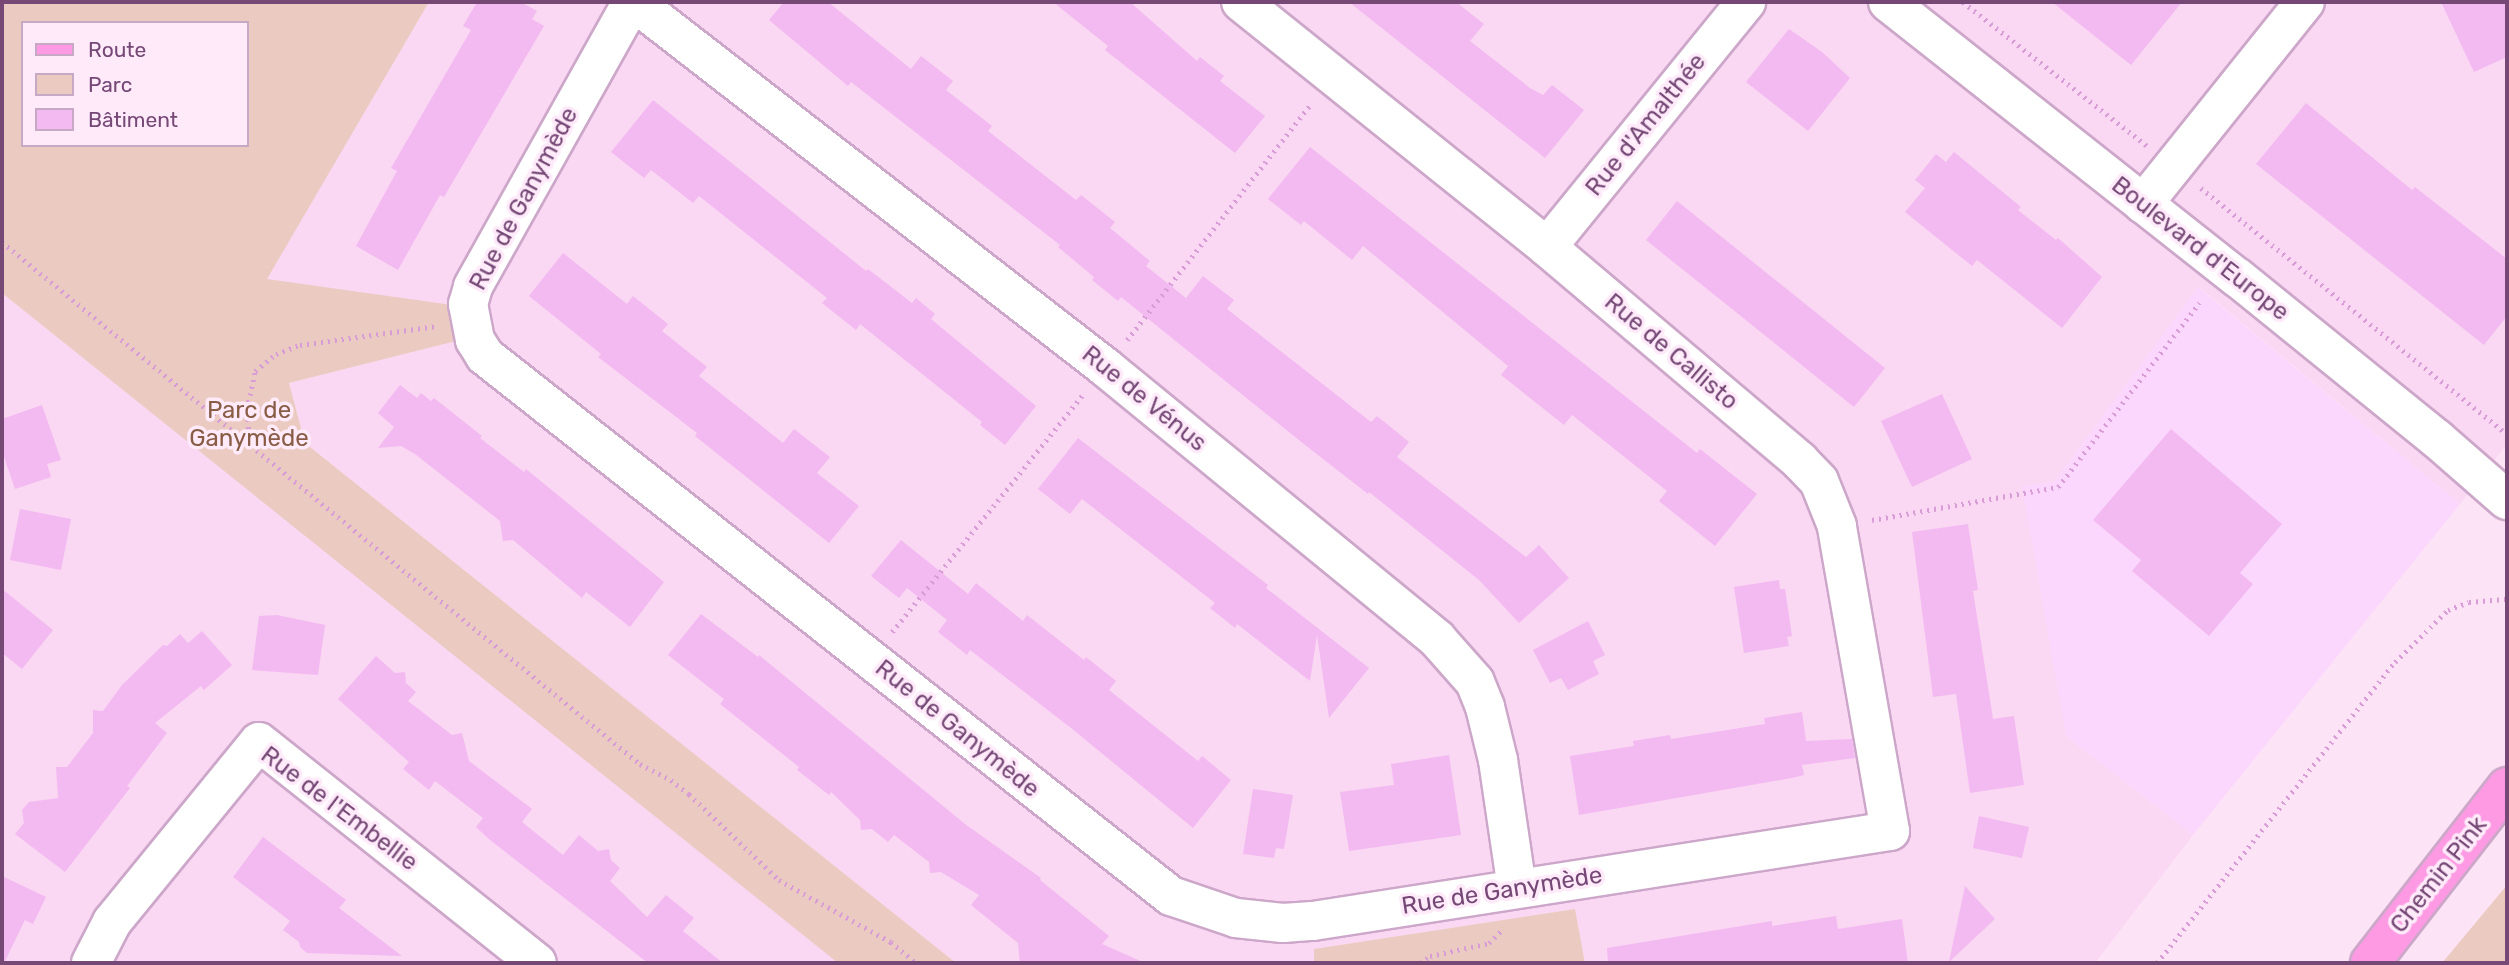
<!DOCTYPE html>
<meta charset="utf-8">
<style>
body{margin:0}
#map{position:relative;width:2509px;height:965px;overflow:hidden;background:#fde3f6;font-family:Rubik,sans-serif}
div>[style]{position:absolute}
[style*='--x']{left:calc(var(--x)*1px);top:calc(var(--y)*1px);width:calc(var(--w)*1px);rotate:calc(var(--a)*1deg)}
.residential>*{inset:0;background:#fad7f3}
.commercial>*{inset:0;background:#fbd7fd}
.green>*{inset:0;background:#ebcbc1}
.building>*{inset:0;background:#f3baf1}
.path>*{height:4.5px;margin-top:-2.25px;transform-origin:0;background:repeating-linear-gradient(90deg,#d89dd6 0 2px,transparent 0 7px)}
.roads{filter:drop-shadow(2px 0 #cca7c9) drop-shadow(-2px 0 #cca7c9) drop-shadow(0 2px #cca7c9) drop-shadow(0 -2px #cca7c9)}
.minor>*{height:38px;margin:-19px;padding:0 19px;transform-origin:19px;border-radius:19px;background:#fff}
.major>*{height:38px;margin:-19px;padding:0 19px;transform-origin:19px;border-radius:19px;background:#fd9ae3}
span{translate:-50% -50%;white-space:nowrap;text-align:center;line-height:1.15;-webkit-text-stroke:7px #ffeafa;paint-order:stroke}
.street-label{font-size:24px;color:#754876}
.park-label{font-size:24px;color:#885c45}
.frame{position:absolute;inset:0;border:4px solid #754876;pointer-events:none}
.legend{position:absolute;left:21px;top:21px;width:228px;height:126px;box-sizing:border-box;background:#ffeafa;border:2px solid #c8a9c5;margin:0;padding:9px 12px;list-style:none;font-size:21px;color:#754876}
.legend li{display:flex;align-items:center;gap:14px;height:35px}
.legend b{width:35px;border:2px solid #c8a9c5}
</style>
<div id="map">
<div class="residential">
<div style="clip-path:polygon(429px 2px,2507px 2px,2507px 444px,2460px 504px,2199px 287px,2054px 482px,2066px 736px,2193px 835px,2095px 963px,1585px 963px,1575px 909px,1314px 949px,1314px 963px,956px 963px,305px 443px,289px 383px,459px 340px,266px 279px)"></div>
<div style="clip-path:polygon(2px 293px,187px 439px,838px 963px,2px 963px)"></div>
</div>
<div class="commercial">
<div style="clip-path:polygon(2198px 287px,2460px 504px,2193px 835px,2066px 736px,2022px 486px,2054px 482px)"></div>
</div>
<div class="green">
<div style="clip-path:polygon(evenodd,2px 2px,429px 2px,267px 279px,452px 305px,460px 340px,289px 383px,305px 443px,956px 963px,838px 963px,2px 293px,2px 2px,23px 23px,247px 23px,247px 145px,23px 145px,23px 23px)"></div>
<div style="clip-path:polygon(2507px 885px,2507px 963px,2442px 963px)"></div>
<div style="clip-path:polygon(1575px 909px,1585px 963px,1314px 963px,1314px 949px)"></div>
</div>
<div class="building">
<div style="clip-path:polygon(477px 2px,521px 2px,537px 11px,532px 19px,544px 26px,444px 197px,440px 195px,398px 270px,356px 246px,397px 171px,391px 168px,471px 30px,463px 26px)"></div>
<div style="clip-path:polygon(784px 2px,828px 2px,911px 69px,921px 56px,953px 81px,946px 90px,992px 126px,988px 131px,1076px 200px,1081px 195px,1115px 222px,1110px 228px,1150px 261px,1146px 266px,1186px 298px,1203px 276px,1234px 300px,1227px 309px,1371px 422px,1377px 416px,1409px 442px,1397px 457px,1526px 557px,1539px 545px,1569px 578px,1519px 623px,1479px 580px,1369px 492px,1368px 494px,1300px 441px,1121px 297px,1118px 301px,1092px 280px,1094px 277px,1058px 247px,1060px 245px,851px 82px,848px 86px,769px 20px)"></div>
<div style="clip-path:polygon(1053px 2px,1130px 2px,1197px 61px,1200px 57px,1224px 76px,1220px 81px,1265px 116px,1235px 153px,1105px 50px,1108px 46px)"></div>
<div style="clip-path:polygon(1349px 2px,1456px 2px,1484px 24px,1470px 41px,1530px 88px,1543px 95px,1552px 85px,1584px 110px,1545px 158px)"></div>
<div style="clip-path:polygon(2052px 2px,2182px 2px,2131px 65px)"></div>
<div style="clip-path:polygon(2441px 2px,2507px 2px,2507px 57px,2474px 72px)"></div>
<div style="clip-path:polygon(1789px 29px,1822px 52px,1850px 78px,1808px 131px,1746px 82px)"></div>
<div style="clip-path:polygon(653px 100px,866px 271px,868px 269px,912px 303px,916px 298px,935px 314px,931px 319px,1036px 406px,1005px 445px,980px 425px,982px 422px,860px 324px,856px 330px,822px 303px,827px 298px,699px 196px,693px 203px,651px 170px,644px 178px,611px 152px)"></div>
<div style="clip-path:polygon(2306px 103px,2412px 190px,2415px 187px,2507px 259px,2507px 316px,2484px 345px,2256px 164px)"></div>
<div style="clip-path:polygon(1310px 147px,1697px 453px,1700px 449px,1757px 494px,1715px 546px,1659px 501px,1667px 491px,1572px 415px,1564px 425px,1501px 375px,1508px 366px,1363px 246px,1352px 260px,1304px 221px,1301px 225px,1268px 199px)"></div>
<div style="clip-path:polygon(1954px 152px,2021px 207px,2018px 210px,2056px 240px,2058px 238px,2102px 277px,2062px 328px,1977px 260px,1972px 266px,1905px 212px,1925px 188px,1915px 180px,1936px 154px,1946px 162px)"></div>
<div style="clip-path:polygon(1677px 201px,1885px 368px,1854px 407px,1646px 240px)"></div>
<div style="clip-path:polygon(563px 253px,627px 304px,633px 296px,668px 324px,662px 331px,707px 367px,699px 376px,783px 443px,794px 429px,830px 457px,817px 473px,859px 506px,829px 543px,695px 436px,697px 433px,598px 357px,601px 354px,529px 296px)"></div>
<div style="clip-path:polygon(400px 385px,417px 398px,421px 393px,431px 401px,434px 398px,482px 436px,480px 438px,524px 472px,526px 469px,664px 582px,630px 627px,586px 592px,582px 598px,513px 540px,503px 541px,500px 521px,415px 454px,401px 446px,378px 448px,394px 427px,378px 413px)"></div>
<div style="clip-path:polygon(1942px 394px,1972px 459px,1912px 487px,1881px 421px)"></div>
<div style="clip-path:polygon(42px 405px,61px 460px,47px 464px,51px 477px,15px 489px,2px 451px,2px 419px)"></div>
<div style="clip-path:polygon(2171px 429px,2282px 524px,2240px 573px,2253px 584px,2209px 636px,2132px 571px,2141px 560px,2093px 520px)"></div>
<div style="clip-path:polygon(1078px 438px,1268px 585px,1266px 588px,1369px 668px,1329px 718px,1317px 635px,1310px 681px,1237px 624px,1235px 628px,1210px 608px,1215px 603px,1082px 499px,1070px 514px,1038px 489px)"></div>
<div style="clip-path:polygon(20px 509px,71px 519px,61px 570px,10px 560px)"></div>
<div style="clip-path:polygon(1968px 524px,1978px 590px,1973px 591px,1993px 719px,2014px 716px,2024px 785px,1970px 793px,1956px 694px,1933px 697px,1912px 532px)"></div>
<div style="clip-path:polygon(901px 540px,968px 594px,976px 583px,1023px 621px,1027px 615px,1084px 660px,1086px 657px,1116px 681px,1109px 690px,1198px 761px,1202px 756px,1231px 780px,1193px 828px,1071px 728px,970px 650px,967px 655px,938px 632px,947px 620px,907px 588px,899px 598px,871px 576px)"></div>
<div style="clip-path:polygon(1779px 580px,1780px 589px,1785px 589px,1792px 636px,1787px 637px,1789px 646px,1744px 653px,1734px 587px)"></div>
<div style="clip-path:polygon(2px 589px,53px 630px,22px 669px,2px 653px)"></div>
<div style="clip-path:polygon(701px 614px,758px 657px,759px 655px,965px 824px,1041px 878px,1040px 880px,1109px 936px,1102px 944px,1145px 963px,1020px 963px,1018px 943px,971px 905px,979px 895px,941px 872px,930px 873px,929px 862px,894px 835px,888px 842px,872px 829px,861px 830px,860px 820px,831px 792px,829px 795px,797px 770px,799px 767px,720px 704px,724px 699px,668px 655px)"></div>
<div style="clip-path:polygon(277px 615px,325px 625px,318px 675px,252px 670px,259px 616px)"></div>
<div style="clip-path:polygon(1588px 621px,1605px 655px,1593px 661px,1599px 674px,1568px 690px,1561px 678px,1550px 683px,1533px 650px)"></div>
<div style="clip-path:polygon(202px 631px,232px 665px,204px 690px,201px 686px,155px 723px,167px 733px,127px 786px,130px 788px,65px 872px,15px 834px,24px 823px,22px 810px,29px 802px,58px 798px,56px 767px,67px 767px,93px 733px,93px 710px,103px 711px,122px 685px,163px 645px,167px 646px,180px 634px,188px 643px)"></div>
<div style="clip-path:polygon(376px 656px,395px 673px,405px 672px,406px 683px,416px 692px,408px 701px,452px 735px,462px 733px,469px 761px,532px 809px,522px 822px,563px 855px,579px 835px,598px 851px,609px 849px,611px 860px,620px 868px,610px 881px,647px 917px,666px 895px,694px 918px,683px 931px,723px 963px,648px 963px,490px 840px,476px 827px,483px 818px,435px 781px,429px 790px,403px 769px,409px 762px,338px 699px)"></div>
<div style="clip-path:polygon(1802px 712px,1806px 741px,1852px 739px,1855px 758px,1802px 765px,1804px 775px,1792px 778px,1579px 815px,1570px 756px,1634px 746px,1633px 741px,1670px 735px,1671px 739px,1765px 724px,1764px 718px)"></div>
<div style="clip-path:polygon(1449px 755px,1461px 835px,1349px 851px,1340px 792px,1394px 785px,1391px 764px)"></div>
<div style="clip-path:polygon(1253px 789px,1293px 795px,1284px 849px,1276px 848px,1274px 858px,1243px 854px)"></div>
<div style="clip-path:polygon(1979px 816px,2029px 827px,2022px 858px,1973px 848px)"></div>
<div style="clip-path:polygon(263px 837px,346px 900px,339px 908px,402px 956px,307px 953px,300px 947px,299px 942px,283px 930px,290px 921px,233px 877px)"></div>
<div style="clip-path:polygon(2px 876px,46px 897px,33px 924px,25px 920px,4px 963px)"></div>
<div style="clip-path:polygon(1965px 886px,1995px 919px,1949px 962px)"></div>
<div style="clip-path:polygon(1836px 916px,1838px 929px,1902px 919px,1908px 963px,1608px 963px,1607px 948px,1772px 921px,1772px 926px)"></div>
</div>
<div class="path">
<div style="--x:1963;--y:2;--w:234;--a:38"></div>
<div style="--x:2201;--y:188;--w:393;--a:38.8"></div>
<div style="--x:2;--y:242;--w:824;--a:39.29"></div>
<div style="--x:640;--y:764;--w:35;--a:27"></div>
<div style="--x:671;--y:780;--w:23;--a:38"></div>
<div style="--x:689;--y:794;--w:124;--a:43.7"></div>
<div style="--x:779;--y:880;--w:128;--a:29"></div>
<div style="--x:891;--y:942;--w:33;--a:40"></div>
<div style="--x:1127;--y:340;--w:299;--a:-52.1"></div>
<div style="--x:249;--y:443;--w:34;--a:-93"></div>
<div style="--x:247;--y:409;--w:39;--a:-78"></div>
<div style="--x:255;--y:371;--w:27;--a:-39"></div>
<div style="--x:276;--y:354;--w:26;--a:-21"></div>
<div style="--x:300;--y:345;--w:138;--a:-7.9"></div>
<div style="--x:1872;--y:520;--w:189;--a:-10.1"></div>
<div style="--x:2058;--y:487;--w:232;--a:-52.5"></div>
<div style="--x:892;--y:632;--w:307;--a:-51.2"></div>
<div style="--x:1420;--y:963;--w:12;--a:-35"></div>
<div style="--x:1430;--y:956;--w:60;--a:-12.4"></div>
<div style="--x:1489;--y:943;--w:21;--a:-45"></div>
<div style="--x:2157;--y:963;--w:384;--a:-51.7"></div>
<div style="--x:2395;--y:662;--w:74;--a:-44.5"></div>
<div style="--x:2448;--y:610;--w:22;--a:-21"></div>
<div style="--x:2469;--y:602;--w:38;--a:-5"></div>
</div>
<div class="roads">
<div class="minor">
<div style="--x:632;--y:2;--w:326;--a:119.2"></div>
<div style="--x:473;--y:287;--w:18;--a:106"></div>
<div style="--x:468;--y:304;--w:37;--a:79"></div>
<div style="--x:475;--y:340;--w:19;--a:58"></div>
<div style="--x:485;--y:356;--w:873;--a:38.21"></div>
<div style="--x:1171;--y:896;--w:69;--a:18.7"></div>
<div style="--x:1236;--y:918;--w:47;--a:6.1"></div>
<div style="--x:1283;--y:923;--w:30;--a:-4"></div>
<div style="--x:1313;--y:921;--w:584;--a:-8.87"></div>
<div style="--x:1890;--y:831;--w:310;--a:-99.9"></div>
<div style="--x:1837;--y:526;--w:48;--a:-111.8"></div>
<div style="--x:1819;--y:481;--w:28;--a:-134"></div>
<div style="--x:1800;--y:461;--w:331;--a:-139.8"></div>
<div style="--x:1547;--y:247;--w:392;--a:-141.3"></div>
<div style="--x:634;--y:2;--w:596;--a:37.77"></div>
<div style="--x:1105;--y:367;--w:429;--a:39.3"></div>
<div style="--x:1437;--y:639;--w:57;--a:48.5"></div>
<div style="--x:1475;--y:682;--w:27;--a:68"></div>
<div style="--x:1485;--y:707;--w:55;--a:76.2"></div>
<div style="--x:1498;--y:760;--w:129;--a:81.6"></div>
<div style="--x:1888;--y:2;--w:446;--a:38.3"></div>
<div style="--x:2238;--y:278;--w:256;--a:39"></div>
<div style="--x:2437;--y:439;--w:93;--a:41.1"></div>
<div style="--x:2143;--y:204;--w:259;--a:-51.3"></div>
<div style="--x:1547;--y:247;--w:316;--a:-50.9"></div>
<div style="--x:91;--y:963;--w:46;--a:-62.9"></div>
<div style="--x:112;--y:922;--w:232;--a:-50.8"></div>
<div style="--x:259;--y:742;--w:355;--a:38.5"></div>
</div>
<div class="major">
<div style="--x:2370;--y:963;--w:223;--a:-52.1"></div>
</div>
</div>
<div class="street-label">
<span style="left:1646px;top:125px;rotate:-51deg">Rue d'Amalthée</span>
<span style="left:524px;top:199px;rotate:-62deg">Rue de Ganymède</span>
<span style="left:2200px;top:249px;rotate:38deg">Boulevard d'Europe</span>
<span style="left:1671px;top:352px;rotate:40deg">Rue de Callisto</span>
<span style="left:1144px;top:399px;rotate:39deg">Rue de Vénus</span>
<span style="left:957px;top:729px;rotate:39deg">Rue de Ganymède</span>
<span style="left:339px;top:809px;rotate:37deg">Rue de l'Embellie</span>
<span style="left:2439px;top:875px;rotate:-52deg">Chemin Pink</span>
<span style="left:1502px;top:891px;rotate:-9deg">Rue de Ganymède</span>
</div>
<div class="park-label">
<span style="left:249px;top:425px">Parc de<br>Ganymède</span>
</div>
<div class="frame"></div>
<ul class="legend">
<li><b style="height:9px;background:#fd9ae3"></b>Route</li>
<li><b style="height:19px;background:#ebcbc1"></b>Parc</li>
<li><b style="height:19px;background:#f3baf1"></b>Bâtiment</li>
</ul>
</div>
